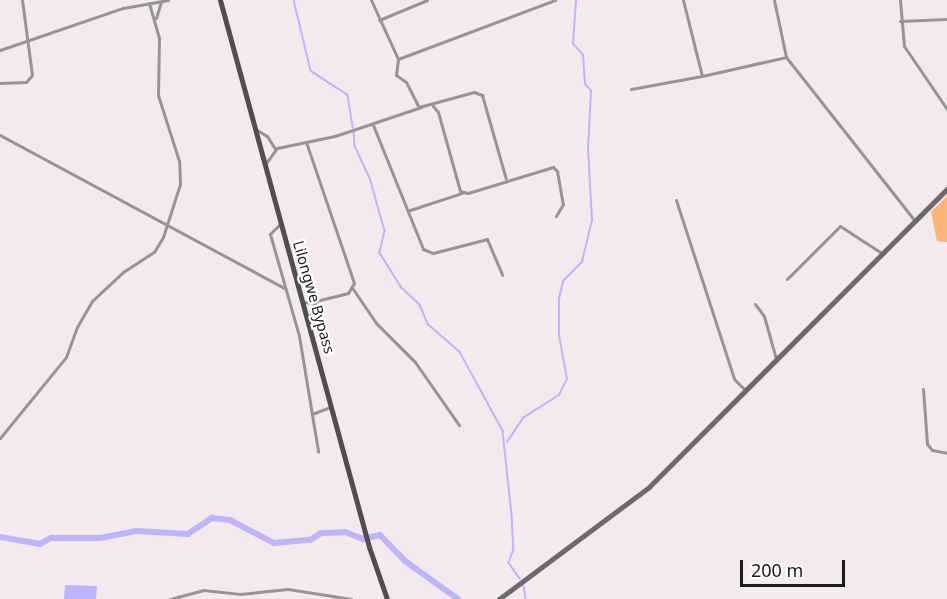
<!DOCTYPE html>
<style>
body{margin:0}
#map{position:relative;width:947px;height:599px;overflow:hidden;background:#f4eaed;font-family:"Noto Sans",sans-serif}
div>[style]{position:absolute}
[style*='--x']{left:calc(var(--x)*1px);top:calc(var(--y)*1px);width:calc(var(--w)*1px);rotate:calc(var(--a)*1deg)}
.green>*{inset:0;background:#f8b778}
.water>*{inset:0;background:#bcb4fd}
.stream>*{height:1.5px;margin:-0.75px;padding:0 0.75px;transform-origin:0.75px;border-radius:0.75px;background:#bcb4fd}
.river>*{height:6px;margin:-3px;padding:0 3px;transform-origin:3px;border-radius:3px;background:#bcb4fd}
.street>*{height:3px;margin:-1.5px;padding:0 1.5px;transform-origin:1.5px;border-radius:1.5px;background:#969497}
.secondary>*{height:4.5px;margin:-2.25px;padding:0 2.25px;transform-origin:2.25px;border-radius:2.25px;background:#6d696e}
.primary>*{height:5px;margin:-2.5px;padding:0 2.5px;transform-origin:2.5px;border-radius:2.5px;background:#504c51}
span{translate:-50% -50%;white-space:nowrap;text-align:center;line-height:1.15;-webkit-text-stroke:4.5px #fff;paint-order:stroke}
.street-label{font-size:15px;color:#1c191a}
.scale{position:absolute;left:740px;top:560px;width:105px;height:27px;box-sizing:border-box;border:3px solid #1c191a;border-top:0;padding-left:8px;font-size:18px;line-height:21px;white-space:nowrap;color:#1c191a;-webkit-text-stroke:4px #fff;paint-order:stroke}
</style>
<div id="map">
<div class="green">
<div style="clip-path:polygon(947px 196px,947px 242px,942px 242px,937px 241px,931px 212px)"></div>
</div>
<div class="water">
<div style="clip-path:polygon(65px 585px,97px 586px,96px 599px,64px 599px)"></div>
</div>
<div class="stream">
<div style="--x:294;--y:0;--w:73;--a:76.5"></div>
<div style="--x:311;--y:71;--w:44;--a:33"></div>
<div style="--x:348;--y:95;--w:33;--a:81"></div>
<div style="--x:354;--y:131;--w:15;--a:86"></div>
<div style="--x:355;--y:146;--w:35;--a:65"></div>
<div style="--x:370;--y:178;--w:55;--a:74.2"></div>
<div style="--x:385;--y:231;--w:23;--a:103"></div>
<div style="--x:380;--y:253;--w:40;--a:58"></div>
<div style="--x:401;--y:287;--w:26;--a:43"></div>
<div style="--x:420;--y:305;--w:21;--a:67"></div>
<div style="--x:428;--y:324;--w:43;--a:41.2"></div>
<div style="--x:460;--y:352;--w:90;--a:61.4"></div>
<div style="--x:503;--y:431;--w:84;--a:83.9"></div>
<div style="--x:512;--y:515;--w:34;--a:87"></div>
<div style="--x:514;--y:549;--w:15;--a:110"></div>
<div style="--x:509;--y:563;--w:19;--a:55"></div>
<div style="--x:507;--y:442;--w:29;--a:-56"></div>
<div style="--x:523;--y:418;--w:43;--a:-32.6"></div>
<div style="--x:559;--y:395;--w:18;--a:-63"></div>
<div style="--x:567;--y:379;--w:44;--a:-100.5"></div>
<div style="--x:559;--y:336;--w:37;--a:-90"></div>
<div style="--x:559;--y:299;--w:18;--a:-77"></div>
<div style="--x:563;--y:281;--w:27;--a:-45"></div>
<div style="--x:582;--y:262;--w:43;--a:-76.6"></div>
<div style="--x:592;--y:220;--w:71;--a:-93.2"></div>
<div style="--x:588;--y:149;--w:58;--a:-87"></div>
<div style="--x:591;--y:91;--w:9;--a:-131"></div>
<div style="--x:585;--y:84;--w:29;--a:-94"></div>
<div style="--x:583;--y:55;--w:15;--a:-132"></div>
<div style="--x:573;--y:44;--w:44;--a:-86.1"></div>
<div style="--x:524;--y:586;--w:13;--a:81"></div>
</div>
<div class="river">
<div style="--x:0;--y:537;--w:41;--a:9.9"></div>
<div style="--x:40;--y:544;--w:13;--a:-29"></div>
<div style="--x:51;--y:538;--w:49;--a:0"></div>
<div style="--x:100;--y:538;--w:37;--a:-11"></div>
<div style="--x:136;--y:531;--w:52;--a:3.3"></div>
<div style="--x:188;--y:534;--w:29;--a:-34"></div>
<div style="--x:212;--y:518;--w:18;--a:6"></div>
<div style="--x:230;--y:520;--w:50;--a:27.6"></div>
<div style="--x:274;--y:543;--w:36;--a:-5"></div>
<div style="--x:310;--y:540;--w:13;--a:-32"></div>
<div style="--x:321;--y:533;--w:24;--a:-2"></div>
<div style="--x:345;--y:532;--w:19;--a:21"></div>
<div style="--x:363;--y:539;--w:17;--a:-13"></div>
<div style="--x:380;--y:535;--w:36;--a:46"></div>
<div style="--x:405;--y:561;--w:65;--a:35.6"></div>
</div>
<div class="street">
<div style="--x:371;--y:0;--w:65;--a:65.4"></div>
<div style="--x:398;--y:59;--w:16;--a:97"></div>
<div style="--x:396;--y:75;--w:12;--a:35"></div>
<div style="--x:406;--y:82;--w:28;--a:63"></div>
<div style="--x:419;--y:107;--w:57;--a:-15.3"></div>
<div style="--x:474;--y:92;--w:9;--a:21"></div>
<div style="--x:482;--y:95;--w:87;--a:74.1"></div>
<div style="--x:683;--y:0;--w:78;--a:76"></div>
<div style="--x:702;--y:76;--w:86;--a:-12.7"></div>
<div style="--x:774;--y:0;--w:58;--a:78.1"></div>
<div style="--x:786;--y:57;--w:209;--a:51.8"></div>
<div style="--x:900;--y:0;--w:46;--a:85"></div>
<div style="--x:904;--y:46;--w:76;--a:55.7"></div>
<div style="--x:156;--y:18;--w:17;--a:-73"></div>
<div style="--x:379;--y:20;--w:52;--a:-22.6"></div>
<div style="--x:900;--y:21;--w:47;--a:-2.4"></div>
<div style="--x:0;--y:50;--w:130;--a:-18.9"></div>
<div style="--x:123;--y:8;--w:46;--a:-10.1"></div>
<div style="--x:398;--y:59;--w:168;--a:-20.6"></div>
<div style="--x:0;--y:83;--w:26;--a:-2"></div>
<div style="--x:26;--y:82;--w:9;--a:-49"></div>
<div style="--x:32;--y:75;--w:76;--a:-97.6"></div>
<div style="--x:631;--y:89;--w:72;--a:-10.4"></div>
<div style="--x:433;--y:106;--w:8;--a:50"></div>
<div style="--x:438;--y:112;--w:82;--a:74.4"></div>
<div style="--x:460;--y:191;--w:8;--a:14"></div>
<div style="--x:468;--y:193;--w:89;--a:-17"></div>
<div style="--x:553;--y:167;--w:6;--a:45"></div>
<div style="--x:557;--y:171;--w:34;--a:80"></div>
<div style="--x:563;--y:204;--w:14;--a:120"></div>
<div style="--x:373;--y:125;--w:134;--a:68"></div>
<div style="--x:423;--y:249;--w:11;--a:22"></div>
<div style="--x:433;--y:253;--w:56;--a:-14.5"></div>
<div style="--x:487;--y:239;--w:39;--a:67"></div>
<div style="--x:257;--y:130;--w:12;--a:31"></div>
<div style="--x:267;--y:136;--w:15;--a:58"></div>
<div style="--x:0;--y:135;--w:323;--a:28.3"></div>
<div style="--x:306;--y:142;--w:149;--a:71.2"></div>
<div style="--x:354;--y:283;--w:12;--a:121"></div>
<div style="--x:348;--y:293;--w:33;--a:166"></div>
<div style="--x:316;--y:301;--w:19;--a:111"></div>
<div style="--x:266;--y:163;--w:19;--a:-54"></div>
<div style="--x:277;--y:148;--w:59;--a:-11.7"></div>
<div style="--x:335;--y:136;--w:91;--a:-18.6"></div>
<div style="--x:676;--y:200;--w:188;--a:72"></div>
<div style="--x:734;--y:379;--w:16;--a:45"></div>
<div style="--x:410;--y:210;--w:55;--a:-18.1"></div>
<div style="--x:281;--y:223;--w:16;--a:135"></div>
<div style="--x:270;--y:234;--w:106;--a:74.1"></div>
<div style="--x:299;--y:336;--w:117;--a:80.6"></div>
<div style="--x:787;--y:279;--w:75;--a:-45"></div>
<div style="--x:840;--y:226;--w:51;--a:33.1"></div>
<div style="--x:353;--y:289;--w:41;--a:55.9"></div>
<div style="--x:376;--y:323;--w:55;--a:45"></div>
<div style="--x:415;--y:362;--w:77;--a:55.1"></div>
<div style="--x:303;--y:302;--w:12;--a:5"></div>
<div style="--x:755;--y:304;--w:15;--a:53"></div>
<div style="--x:764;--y:316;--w:45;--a:74.4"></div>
<div style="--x:923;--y:389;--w:55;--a:85.8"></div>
<div style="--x:927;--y:444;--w:8;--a:50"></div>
<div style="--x:932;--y:450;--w:15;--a:11"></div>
<div style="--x:312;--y:414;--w:17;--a:-21"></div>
<div style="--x:0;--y:438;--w:104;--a:-50.8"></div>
<div style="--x:66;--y:357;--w:32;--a:-70"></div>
<div style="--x:77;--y:327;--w:30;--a:-60"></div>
<div style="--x:92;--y:301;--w:42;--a:-43.1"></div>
<div style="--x:123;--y:272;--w:37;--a:-33"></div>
<div style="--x:154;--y:252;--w:17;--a:-59"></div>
<div style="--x:163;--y:237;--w:56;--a:-72.2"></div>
<div style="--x:180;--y:184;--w:23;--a:-92"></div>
<div style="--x:179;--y:161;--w:69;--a:-107.7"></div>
<div style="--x:158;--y:95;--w:57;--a:-89"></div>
<div style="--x:159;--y:38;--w:36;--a:-106"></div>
<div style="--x:170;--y:599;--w:34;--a:-15"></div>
<div style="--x:203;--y:590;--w:37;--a:6"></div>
<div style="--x:240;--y:594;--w:48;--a:-5.9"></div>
<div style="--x:288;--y:589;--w:64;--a:9"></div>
</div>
<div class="secondary">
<div style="--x:499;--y:599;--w:187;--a:-36.7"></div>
<div style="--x:649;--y:487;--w:421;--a:-45"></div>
</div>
<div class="primary">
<div style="--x:220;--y:0;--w:567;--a:74.76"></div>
<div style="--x:369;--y:547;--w:55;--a:70.9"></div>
</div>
<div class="street-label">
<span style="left:314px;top:297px;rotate:74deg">Lilongwe Bypass</span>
</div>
<div class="scale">200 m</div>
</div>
